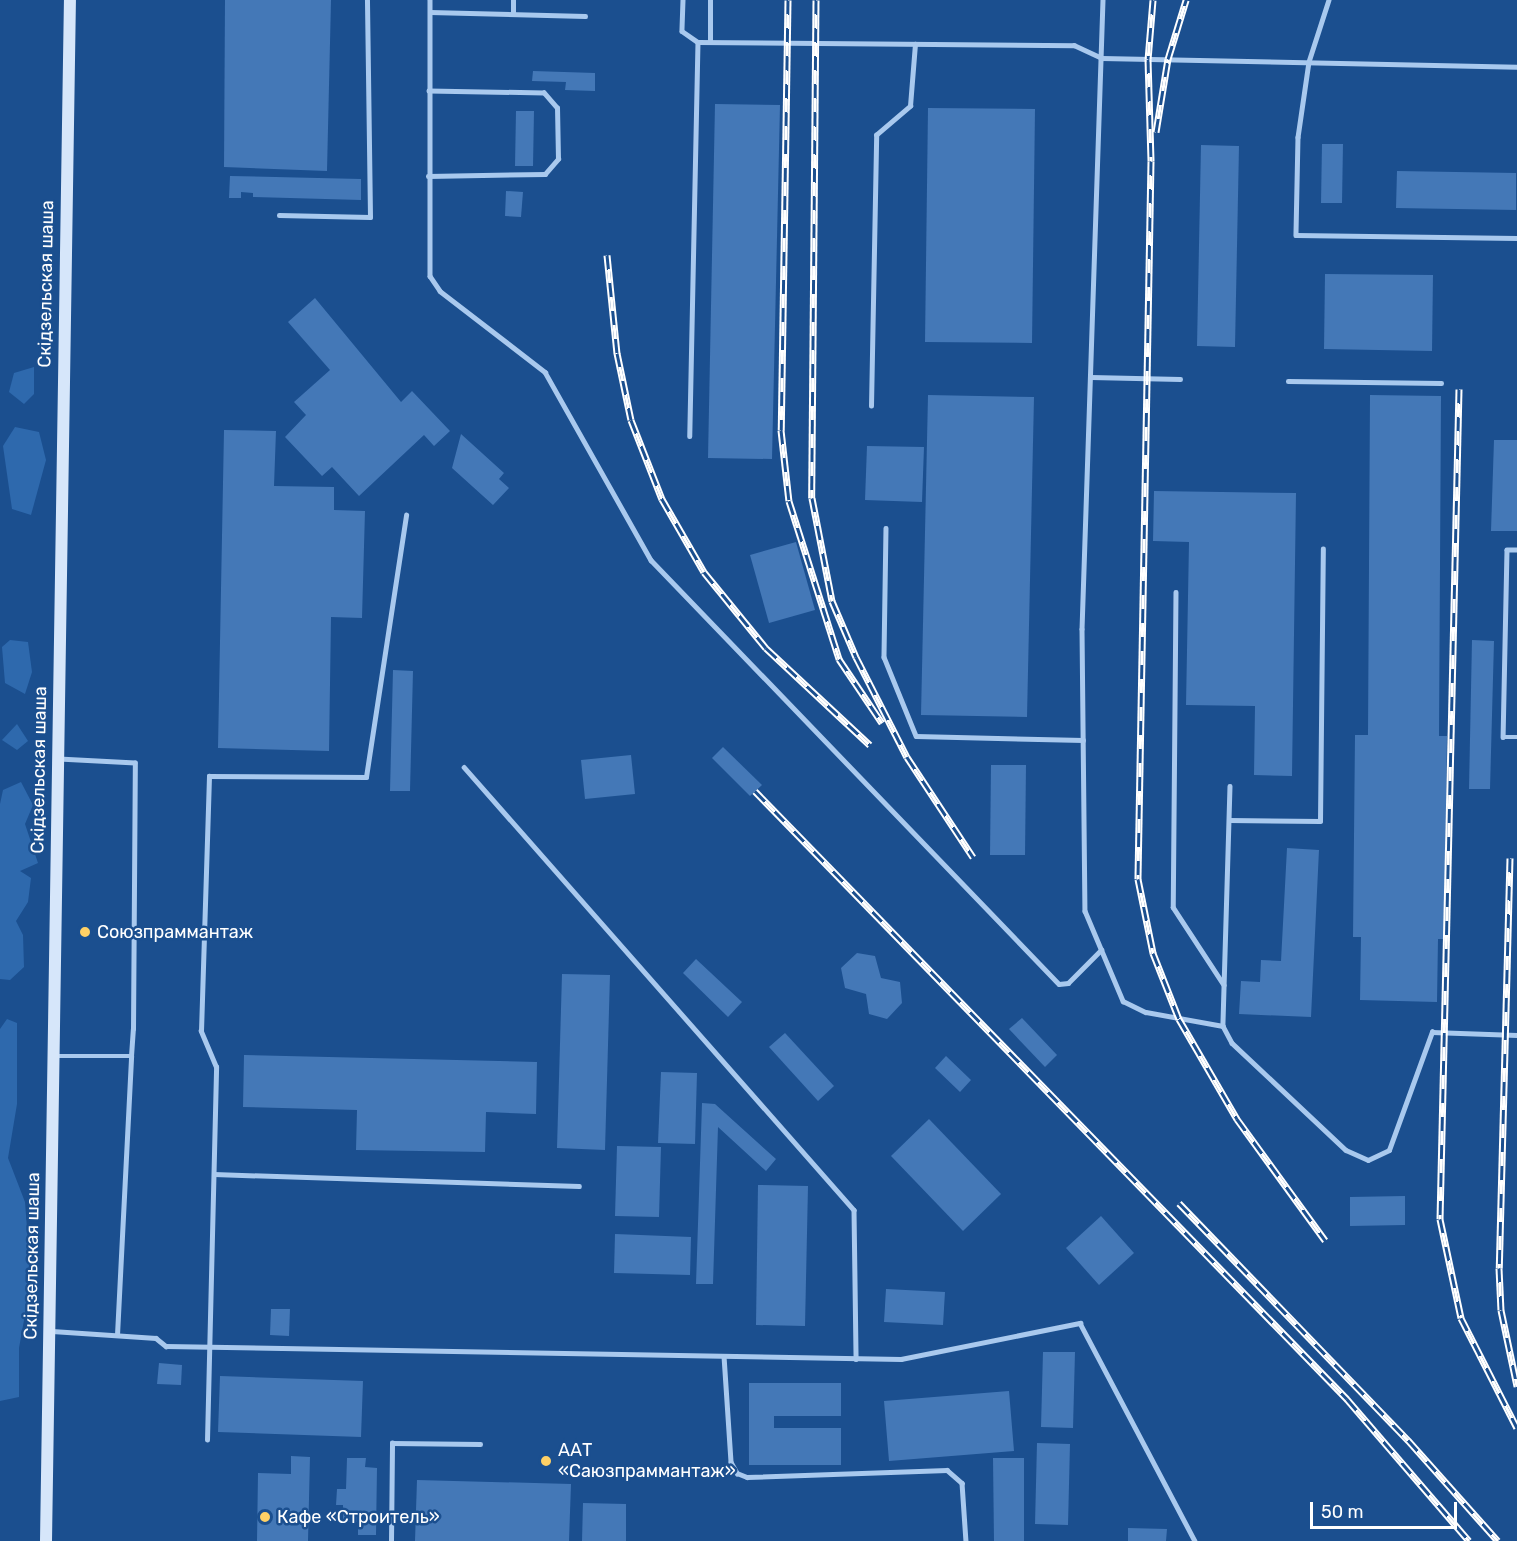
<!DOCTYPE html>
<meta charset="utf-8">
<style>
body{margin:0}
#map{position:relative;width:1517px;height:1541px;overflow:hidden;background:#1b4f8f;font-family:Rubik,sans-serif}
div>[style]{position:absolute}
[style*='--x']{left:calc(var(--x)*1px);top:calc(var(--y)*1px);width:calc(var(--w)*1px);rotate:calc(var(--a)*1deg)}
.green>*{inset:0;background:#2e69ad}
.building>*{inset:0;background:#4478b7}
.lane>*{height:4.5px;margin:-2.25px;padding:0 2.25px;transform-origin:2.25px;border-radius:2.25px;background:#a9c9ee}
.secondary>*{height:12px;margin:-6px;padding:0 6px;transform-origin:6px;border-radius:6px;background:#d6e6fa}
.rail>*{height:7px;margin-top:-3.5px;transform-origin:0;background:repeating-linear-gradient(90deg,#1b4f8f 0 14px,#fff 0 28px);box-sizing:border-box;border-block:2px solid #fff}
.dots>*{width:16px;height:16px;translate:-50% -50%;box-sizing:border-box;border:3px solid #1b4f8f;border-radius:50%}
span{translate:-50% -50%;white-space:nowrap;text-align:center;line-height:1.15;-webkit-text-stroke:5px #1b4f8f;paint-order:stroke}
.street-label{font-size:18px;color:#fff}
.poi-label{font-size:18px;color:#fff}
.left{translate:0 -50%;text-align:left}
.scale{position:absolute;left:1310px;top:1502px;width:147px;height:27px;box-sizing:border-box;border:3px solid #fff;border-top:0;padding-left:8px;font-size:18px;line-height:21px;white-space:nowrap;color:#fff;-webkit-text-stroke:4px #1b4f8f;paint-order:stroke}
</style>
<div id="map">
<div class="green">
<div style="clip-path:polygon(34px 367px,34px 394px,24px 404px,9px 392px,14px 373px)"></div>
<div style="clip-path:polygon(15px 427px,39px 432px,46px 460px,31px 515px,12px 509px,3px 446px)"></div>
<div style="clip-path:polygon(10px 640px,28px 642px,32px 672px,25px 694px,5px 683px,2px 647px)"></div>
<div style="clip-path:polygon(17px 724px,28px 741px,17px 750px,2px 740px)"></div>
<div style="clip-path:polygon(21px 782px,33px 805px,25px 824px,38px 863px,20px 871px,31px 878px,28px 902px,16px 921px,23px 935px,24px 967px,10px 980px,0 979px,0 804px,3px 790px)"></div>
<div style="clip-path:polygon(7px 1019px,17px 1023px,17px 1104px,8px 1158px,25px 1202px,31px 1281px,19px 1348px,19px 1397px,0 1401px,0 1029px)"></div>
</div>
<div class="building">
<div style="clip-path:polygon(225px 0,331px 0,327px 171px,224px 167px)"></div>
<div style="clip-path:polygon(533px 71px,595px 73px,595px 91px,565px 90px,566px 82px,532px 81px)"></div>
<div style="clip-path:polygon(715px 104px,780px 105px,772px 459px,708px 458px)"></div>
<div style="clip-path:polygon(928px 108px,1035px 109px,1032px 343px,925px 342px)"></div>
<div style="clip-path:polygon(516px 111px,534px 111px,533px 166px,515px 166px)"></div>
<div style="clip-path:polygon(1322px 144px,1343px 144px,1342px 203px,1321px 203px)"></div>
<div style="clip-path:polygon(1201px 145px,1239px 146px,1235px 347px,1197px 346px)"></div>
<div style="clip-path:polygon(1397px 171px,1516px 173px,1516px 210px,1396px 208px)"></div>
<div style="clip-path:polygon(230px 176px,361px 179px,361px 200px,253px 197px,253px 193px,241px 192px,241px 198px,229px 198px)"></div>
<div style="clip-path:polygon(506px 191px,523px 192px,521px 217px,505px 216px)"></div>
<div style="clip-path:polygon(1325px 274px,1433px 275px,1432px 351px,1324px 349px)"></div>
<div style="clip-path:polygon(315px 298px,401px 402px,412px 391px,450px 431px,434px 446px,424px 435px,359px 496px,332px 467px,322px 476px,285px 437px,306px 415px,294px 402px,330px 370px,288px 322px)"></div>
<div style="clip-path:polygon(928px 395px,1034px 397px,1027px 717px,921px 715px)"></div>
<div style="clip-path:polygon(1370px 395px,1441px 396px,1439px 736px,1447px 736px,1444px 939px,1438px 939px,1437px 1002px,1360px 1000px,1361px 937px,1353px 937px,1355px 735px,1368px 735px)"></div>
<div style="clip-path:polygon(224px 430px,276px 431px,274px 486px,334px 487px,334px 510px,365px 511px,362px 618px,331px 617px,329px 751px,218px 748px)"></div>
<div style="clip-path:polygon(461px 434px,504px 473px,499px 479px,509px 488px,493px 505px,452px 468px)"></div>
<div style="clip-path:polygon(1494px 440px,1517px 440px,1517px 531px,1491px 531px)"></div>
<div style="clip-path:polygon(867px 446px,924px 447px,922px 502px,865px 500px)"></div>
<div style="clip-path:polygon(1154px 491px,1296px 493px,1292px 776px,1254px 775px,1255px 706px,1186px 705px,1189px 542px,1153px 541px)"></div>
<div style="clip-path:polygon(796px 542px,815px 610px,769px 623px,750px 555px)"></div>
<div style="clip-path:polygon(1472px 640px,1494px 641px,1490px 789px,1469px 789px)"></div>
<div style="clip-path:polygon(393px 670px,413px 671px,410px 791px,390px 791px)"></div>
<div style="clip-path:polygon(723px 747px,762px 785px,750px 796px,712px 758px)"></div>
<div style="clip-path:polygon(631px 755px,635px 794px,585px 799px,581px 760px)"></div>
<div style="clip-path:polygon(991px 765px,1026px 765px,1025px 855px,990px 855px)"></div>
<div style="clip-path:polygon(1287px 848px,1319px 850px,1311px 1017px,1239px 1014px,1241px 981px,1260px 982px,1261px 960px,1281px 961px)"></div>
<div style="clip-path:polygon(857px 953px,875px 956px,881px 978px,900px 982px,902px 1003px,887px 1019px,869px 1014px,866px 994px,845px 988px,841px 968px)"></div>
<div style="clip-path:polygon(696px 959px,742px 1002px,728px 1017px,683px 973px)"></div>
<div style="clip-path:polygon(562px 974px,610px 975px,605px 1150px,557px 1148px)"></div>
<div style="clip-path:polygon(1022px 1018px,1057px 1055px,1045px 1067px,1009px 1029px)"></div>
<div style="clip-path:polygon(785px 1033px,834px 1086px,818px 1101px,769px 1047px)"></div>
<div style="clip-path:polygon(244px 1055px,537px 1062px,536px 1114px,486px 1112px,485px 1152px,356px 1150px,357px 1110px,243px 1107px)"></div>
<div style="clip-path:polygon(946px 1056px,971px 1080px,960px 1092px,935px 1068px)"></div>
<div style="clip-path:polygon(661px 1072px,697px 1073px,695px 1144px,658px 1143px)"></div>
<div style="clip-path:polygon(702px 1103px,715px 1104px,776px 1159px,766px 1171px,718px 1127px,713px 1284px,696px 1284px)"></div>
<div style="clip-path:polygon(929px 1119px,1001px 1194px,963px 1231px,891px 1156px)"></div>
<div style="clip-path:polygon(617px 1146px,661px 1147px,659px 1217px,615px 1216px)"></div>
<div style="clip-path:polygon(758px 1185px,808px 1186px,805px 1326px,756px 1325px)"></div>
<div style="clip-path:polygon(1405px 1196px,1405px 1225px,1350px 1226px,1350px 1197px)"></div>
<div style="clip-path:polygon(1101px 1216px,1134px 1253px,1099px 1285px,1066px 1248px)"></div>
<div style="clip-path:polygon(615px 1234px,691px 1237px,690px 1275px,614px 1273px)"></div>
<div style="clip-path:polygon(886px 1289px,945px 1292px,943px 1325px,884px 1322px)"></div>
<div style="clip-path:polygon(271px 1309px,290px 1309px,289px 1336px,270px 1335px)"></div>
<div style="clip-path:polygon(1043px 1352px,1075px 1352px,1073px 1428px,1041px 1427px)"></div>
<div style="clip-path:polygon(159px 1363px,182px 1365px,181px 1385px,157px 1384px)"></div>
<div style="clip-path:polygon(220px 1376px,363px 1381px,361px 1437px,218px 1432px)"></div>
<div style="clip-path:polygon(749px 1383px,841px 1383px,841px 1416px,774px 1416px,774px 1428px,841px 1428px,841px 1465px,749px 1465px)"></div>
<div style="clip-path:polygon(1009px 1391px,1014px 1451px,889px 1461px,884px 1401px)"></div>
<div style="clip-path:polygon(1037px 1443px,1070px 1444px,1068px 1525px,1035px 1524px)"></div>
<div style="clip-path:polygon(291px 1456px,310px 1457px,308px 1541px,257px 1541px,258px 1473px,291px 1474px)"></div>
<div style="clip-path:polygon(347px 1458px,366px 1458px,365px 1467px,377px 1468px,376px 1535px,358px 1535px,358px 1522px,343px 1522px,343px 1505px,336px 1505px,337px 1489px,346px 1489px)"></div>
<div style="clip-path:polygon(993px 1458px,1024px 1458px,1024px 1541px,994px 1541px)"></div>
<div style="clip-path:polygon(417px 1480px,571px 1484px,569px 1541px,415px 1541px)"></div>
<div style="clip-path:polygon(583px 1503px,626px 1504px,626px 1541px,582px 1541px)"></div>
<div style="clip-path:polygon(1128px 1528px,1167px 1529px,1166px 1541px,1128px 1541px)"></div>
</div>
<div class="lane">
<div style="--x:430;--y:0;--w:276;--a:90"></div>
<div style="--x:430;--y:276;--w:18;--a:56"></div>
<div style="--x:440;--y:291;--w:133;--a:37.6"></div>
<div style="--x:545;--y:372;--w:216;--a:60.6"></div>
<div style="--x:651;--y:560;--w:588;--a:46.1"></div>
<div style="--x:1059;--y:984;--w:9;--a:-6"></div>
<div style="--x:1068;--y:983;--w:47;--a:-45"></div>
<div style="--x:683;--y:0;--w:31;--a:92"></div>
<div style="--x:682;--y:31;--w:19;--a:35"></div>
<div style="--x:698;--y:42;--w:394;--a:91.2"></div>
<div style="--x:1103;--y:0;--w:629;--a:91.91"></div>
<div style="--x:1082;--y:629;--w:282;--a:89.4"></div>
<div style="--x:1085;--y:911;--w:98;--a:67.1"></div>
<div style="--x:1123;--y:1001;--w:25;--a:26"></div>
<div style="--x:1146;--y:1012;--w:78;--a:10.3"></div>
<div style="--x:1329;--y:0;--w:65;--a:107.9"></div>
<div style="--x:1309;--y:62;--w:76;--a:98.3"></div>
<div style="--x:1298;--y:137;--w:98;--a:91.2"></div>
<div style="--x:1296;--y:235;--w:221;--a:0.8"></div>
<div style="--x:430;--y:12;--w:155;--a:1.5"></div>
<div style="--x:513;--y:14;--w:14;--a:-90"></div>
<div style="--x:698;--y:42;--w:376;--a:0.5"></div>
<div style="--x:1074;--y:45;--w:31;--a:25"></div>
<div style="--x:1102;--y:58;--w:415;--a:1.2"></div>
<div style="--x:710;--y:42;--w:42;--a:-90"></div>
<div style="--x:428;--y:176;--w:117;--a:-1"></div>
<div style="--x:545;--y:174;--w:20;--a:-49"></div>
<div style="--x:558;--y:159;--w:51;--a:-91.1"></div>
<div style="--x:557;--y:108;--w:20;--a:-131"></div>
<div style="--x:544;--y:93;--w:115;--a:-179"></div>
<div style="--x:279;--y:215;--w:91;--a:1.3"></div>
<div style="--x:370;--y:217;--w:217;--a:-90.8"></div>
<div style="--x:1091;--y:377;--w:89;--a:1.3"></div>
<div style="--x:1288;--y:381;--w:153;--a:0.7"></div>
<div style="--x:871;--y:406;--w:271;--a:-88.9"></div>
<div style="--x:876;--y:135;--w:45;--a:-40.5"></div>
<div style="--x:910;--y:106;--w:62;--a:-85.4"></div>
<div style="--x:886;--y:528;--w:129;--a:90.9"></div>
<div style="--x:884;--y:657;--w:85;--a:67.9"></div>
<div style="--x:916;--y:736;--w:167;--a:1.4"></div>
<div style="--x:1517;--y:550;--w:10;--a:180"></div>
<div style="--x:1507;--y:550;--w:187;--a:91.2"></div>
<div style="--x:1503;--y:737;--w:14;--a:0"></div>
<div style="--x:1176;--y:592;--w:315;--a:90.5"></div>
<div style="--x:1173;--y:907;--w:93;--a:56.8"></div>
<div style="--x:464;--y:767;--w:590;--a:48.64"></div>
<div style="--x:854;--y:1210;--w:149;--a:89.2"></div>
<div style="--x:1230;--y:786;--w:240;--a:91.7"></div>
<div style="--x:1223;--y:1026;--w:19;--a:62"></div>
<div style="--x:1232;--y:1043;--w:156;--a:43.2"></div>
<div style="--x:1346;--y:1150;--w:24;--a:24"></div>
<div style="--x:1368;--y:1160;--w:23;--a:-25"></div>
<div style="--x:1389;--y:1150;--w:126;--a:-70"></div>
<div style="--x:1432;--y:1032;--w:85;--a:2"></div>
<div style="--x:1229;--y:820;--w:91;--a:0.6"></div>
<div style="--x:1320;--y:821;--w:272;--a:-89.4"></div>
<div style="--x:56;--y:1056;--w:75;--a:0"></div>
<div style="--x:131;--y:1056;--w:27;--a:-86"></div>
<div style="--x:133;--y:1029;--w:266;--a:-89.6"></div>
<div style="--x:135;--y:763;--w:76;--a:-177"></div>
<div style="--x:214;--y:1174;--w:365;--a:1.9"></div>
<div style="--x:52;--y:1331;--w:104;--a:3.9"></div>
<div style="--x:156;--y:1338;--w:13;--a:39"></div>
<div style="--x:166;--y:1346;--w:735;--a:1.01"></div>
<div style="--x:901;--y:1359;--w:183;--a:-11.4"></div>
<div style="--x:1080;--y:1323;--w:246;--a:62.2"></div>
<div style="--x:117;--y:1335;--w:279;--a:-87.1"></div>
<div style="--x:724;--y:1356;--w:106;--a:86.2"></div>
<div style="--x:731;--y:1462;--w:13;--a:61"></div>
<div style="--x:737;--y:1473;--w:11;--a:22"></div>
<div style="--x:747;--y:1477;--w:200;--a:-2"></div>
<div style="--x:947;--y:1470;--w:20;--a:41"></div>
<div style="--x:962;--y:1483;--w:58;--a:86.1"></div>
<div style="--x:207;--y:1440;--w:373;--a:-88.6"></div>
<div style="--x:216;--y:1067;--w:39;--a:-113"></div>
<div style="--x:201;--y:1031;--w:255;--a:-88.2"></div>
<div style="--x:209;--y:776;--w:157;--a:0.4"></div>
<div style="--x:366;--y:777;--w:265;--a:-81.3"></div>
<div style="--x:391;--y:1541;--w:98;--a:-89.4"></div>
<div style="--x:392;--y:1443;--w:88;--a:0.7"></div>
</div>
<div class="secondary">
<div style="--x:46;--y:1541;--w:1541;--a:-89.11"></div>
</div>
<div class="rail">
<div style="--x:788;--y:0;--w:430;--a:90.9"></div>
<div style="--x:781;--y:430;--w:71;--a:83.6"></div>
<div style="--x:789;--y:501;--w:166;--a:72.4"></div>
<div style="--x:839;--y:659;--w:77;--a:56.1"></div>
<div style="--x:816;--y:0;--w:498;--a:90.5"></div>
<div style="--x:812;--y:498;--w:105;--a:79"></div>
<div style="--x:832;--y:601;--w:61;--a:66.8"></div>
<div style="--x:856;--y:657;--w:112;--a:63"></div>
<div style="--x:907;--y:757;--w:120;--a:56.6"></div>
<div style="--x:1153;--y:0;--w:59;--a:94.8"></div>
<div style="--x:1148;--y:59;--w:102;--a:88.3"></div>
<div style="--x:1151;--y:161;--w:718;--a:91.04"></div>
<div style="--x:1138;--y:879;--w:76;--a:78.5"></div>
<div style="--x:1153;--y:953;--w:71;--a:68.5"></div>
<div style="--x:1179;--y:1019;--w:116;--a:59.9"></div>
<div style="--x:1237;--y:1119;--w:150;--a:54"></div>
<div style="--x:1156;--y:132;--w:74;--a:-80.7"></div>
<div style="--x:1168;--y:59;--w:62;--a:-73"></div>
<div style="--x:607;--y:255;--w:99;--a:84.2"></div>
<div style="--x:617;--y:353;--w:68;--a:78.2"></div>
<div style="--x:631;--y:420;--w:85;--a:68.6"></div>
<div style="--x:662;--y:499;--w:84;--a:60.1"></div>
<div style="--x:704;--y:572;--w:98;--a:50.8"></div>
<div style="--x:766;--y:648;--w:142;--a:43"></div>
<div style="--x:1459;--y:389;--w:830;--a:91.31"></div>
<div style="--x:1440;--y:1219;--w:101;--a:78"></div>
<div style="--x:1461;--y:1318;--w:123;--a:63"></div>
<div style="--x:755;--y:791;--w:849;--a:45.76"></div>
<div style="--x:1347;--y:1399;--w:187;--a:49.3"></div>
<div style="--x:1510;--y:858;--w:410;--a:91.5"></div>
<div style="--x:1499;--y:1268;--w:42;--a:87.3"></div>
<div style="--x:1501;--y:1310;--w:78;--a:78.1"></div>
<div style="--x:1179;--y:1203;--w:330;--a:46"></div>
<div style="--x:1408;--y:1440;--w:135;--a:48.3"></div>
</div>
<div class="dots">
<div style="left:85px;top:932px;background:#ffd166"></div>
<div style="left:546px;top:1461px;background:#ffd166"></div>
<div style="left:265px;top:1517px;background:#ffd166"></div>
</div>
<div class="street-label">
<span style="left:46px;top:284px;rotate:-89deg">Скідзельская шаша</span>
<span style="left:39px;top:770px;rotate:-89deg">Скідзельская шаша</span>
<span style="left:32px;top:1256px;rotate:-89deg">Скідзельская шаша</span>
</div>
<div class="poi-label">
<span class="left" style="left:97px;top:932px">Союзпраммантаж</span>
<span class="left" style="left:558px;top:1461px">ААТ<br>«Саюзпраммантаж»</span>
<span class="left" style="left:277px;top:1517px">Кафе «Строитель»</span>
</div>
<div class="scale">50 m</div>
</div>
